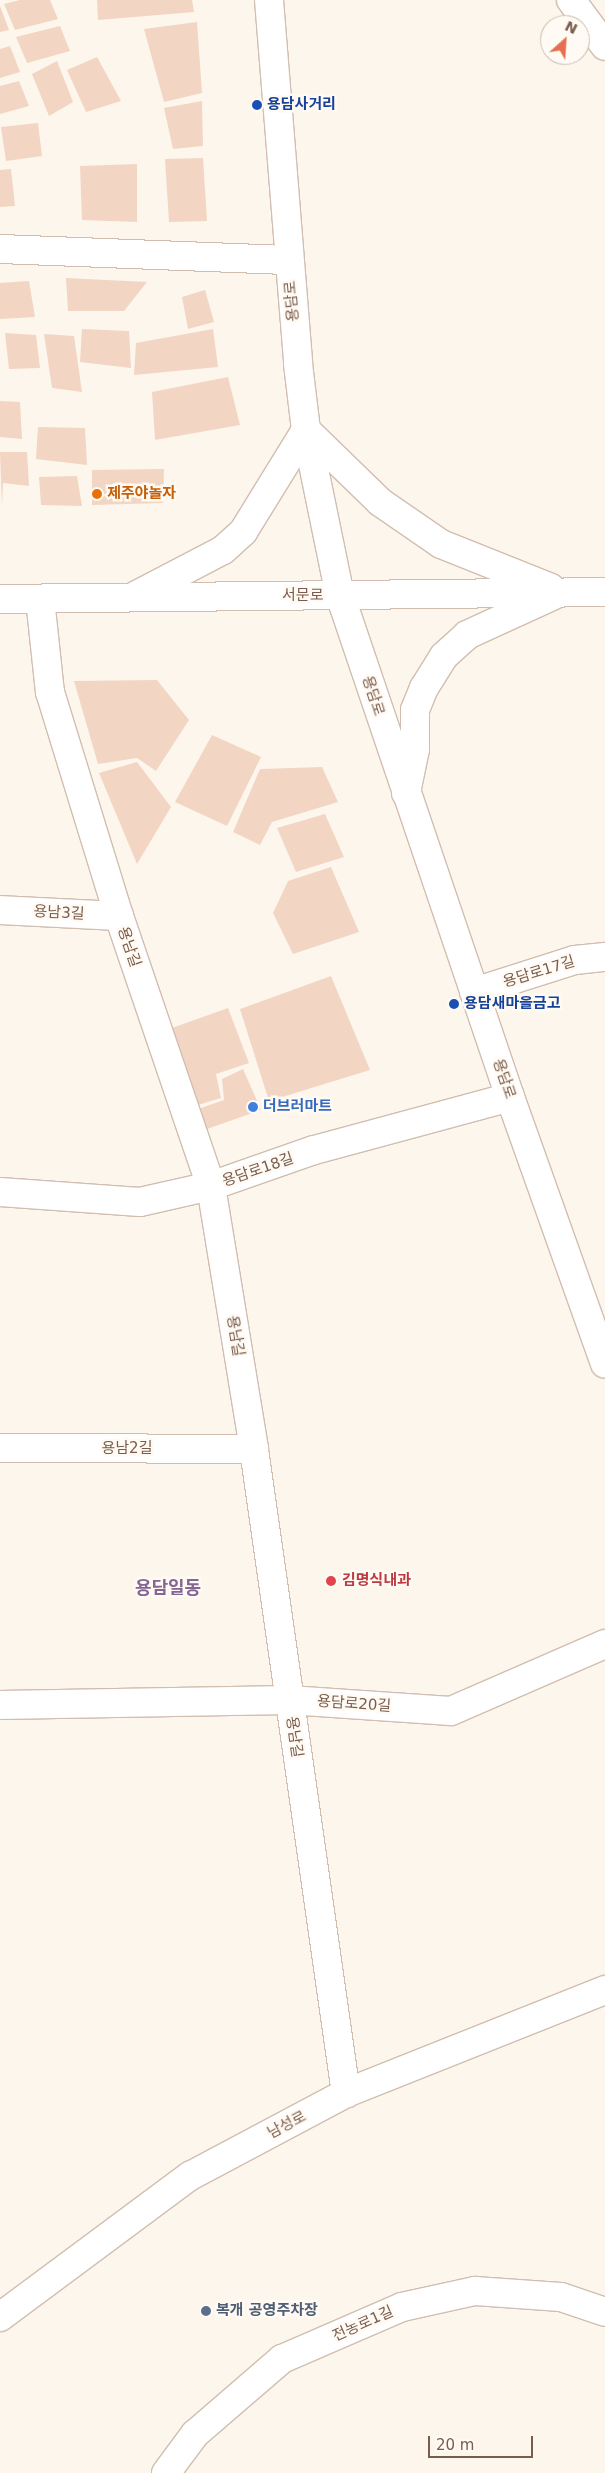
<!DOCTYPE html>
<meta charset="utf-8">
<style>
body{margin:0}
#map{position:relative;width:605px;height:2473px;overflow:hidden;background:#fdf6ec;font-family:"DejaVu Sans","Noto Sans KR",sans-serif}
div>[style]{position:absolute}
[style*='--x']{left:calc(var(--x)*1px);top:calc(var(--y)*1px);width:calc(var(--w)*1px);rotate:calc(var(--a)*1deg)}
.building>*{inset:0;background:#f3d5c3}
.roads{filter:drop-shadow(1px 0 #d1beb0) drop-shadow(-1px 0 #d1beb0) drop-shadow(0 1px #d1beb0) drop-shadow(0 -1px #d1beb0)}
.minor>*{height:28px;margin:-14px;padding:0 14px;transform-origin:14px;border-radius:14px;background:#fff}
.secondary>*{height:28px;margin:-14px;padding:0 14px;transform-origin:14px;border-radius:14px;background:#fff}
.dots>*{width:14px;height:14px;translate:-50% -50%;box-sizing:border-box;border:2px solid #fffaf3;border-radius:50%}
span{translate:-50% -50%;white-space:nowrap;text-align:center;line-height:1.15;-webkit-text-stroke:5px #fffaf3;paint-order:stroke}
.transit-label{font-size:15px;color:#164399;font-weight:700}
.left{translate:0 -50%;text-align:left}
.street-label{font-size:15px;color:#7a5c4d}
.food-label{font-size:15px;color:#c56008;font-weight:700}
.shop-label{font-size:15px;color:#366cbe;font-weight:700}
.health-label{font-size:15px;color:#be3a42;font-weight:700}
.service-label{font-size:15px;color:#4e5e75;font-weight:700}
.quarter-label{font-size:18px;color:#846695;font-weight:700}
.north{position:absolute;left:540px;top:15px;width:50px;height:50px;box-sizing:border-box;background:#fffaf3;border:1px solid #cabbb1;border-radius:50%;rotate:26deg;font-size:14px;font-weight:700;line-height:20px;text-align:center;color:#7a5c4d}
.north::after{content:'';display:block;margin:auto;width:18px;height:22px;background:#e76f51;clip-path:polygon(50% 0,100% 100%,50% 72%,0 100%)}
.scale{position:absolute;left:428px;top:2436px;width:105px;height:22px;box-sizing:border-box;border:2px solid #7a5c4d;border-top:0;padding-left:6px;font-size:15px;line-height:18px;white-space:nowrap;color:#7a5c4d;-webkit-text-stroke:4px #fffaf3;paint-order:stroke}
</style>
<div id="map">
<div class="building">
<div style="clip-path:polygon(20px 0,50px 0,58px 19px,15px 30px,4px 4px)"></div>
<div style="clip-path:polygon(97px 0,192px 0,194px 12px,98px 20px)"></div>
<div style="clip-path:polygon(0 6px,9px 30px,0 32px)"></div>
<div style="clip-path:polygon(197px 22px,202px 93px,164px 102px,144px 29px)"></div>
<div style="clip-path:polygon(60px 26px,70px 51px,27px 63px,16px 37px)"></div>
<div style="clip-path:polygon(10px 46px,20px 72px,0 78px,0 49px)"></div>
<div style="clip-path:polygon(97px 57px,121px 101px,86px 112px,67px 70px)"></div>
<div style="clip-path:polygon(57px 61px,73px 102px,49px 116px,32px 74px)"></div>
<div style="clip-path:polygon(19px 81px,29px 106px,0 114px,0 86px)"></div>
<div style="clip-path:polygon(202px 101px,203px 146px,173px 149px,164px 108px)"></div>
<div style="clip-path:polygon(38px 123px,42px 156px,6px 161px,1px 127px)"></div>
<div style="clip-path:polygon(203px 158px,207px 221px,169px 222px,165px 159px)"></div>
<div style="clip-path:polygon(137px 164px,137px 222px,82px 220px,80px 166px)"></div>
<div style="clip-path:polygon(11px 169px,15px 206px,0 207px,0 170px)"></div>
<div style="clip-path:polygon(66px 278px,147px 282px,124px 311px,68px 311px)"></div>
<div style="clip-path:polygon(29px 281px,35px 317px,0 319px,0 283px)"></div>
<div style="clip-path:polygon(205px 290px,214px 322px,188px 329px,182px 297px)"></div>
<div style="clip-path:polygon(82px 329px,129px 331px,131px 368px,80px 362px)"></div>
<div style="clip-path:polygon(213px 329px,218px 367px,134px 375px,136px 343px)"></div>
<div style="clip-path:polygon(5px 333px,36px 335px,40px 368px,9px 369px)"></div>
<div style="clip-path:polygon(44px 334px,74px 336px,82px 392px,52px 388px)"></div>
<div style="clip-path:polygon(228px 377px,240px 425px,155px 440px,152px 392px)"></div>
<div style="clip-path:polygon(0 401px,20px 402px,22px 439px,0 437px)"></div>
<div style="clip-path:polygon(38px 427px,85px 428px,87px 465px,36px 459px)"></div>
<div style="clip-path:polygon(0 452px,27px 452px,29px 486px,3px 483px,2px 507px)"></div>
<div style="clip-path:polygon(164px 469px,163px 503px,92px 505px,92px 470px)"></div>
<div style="clip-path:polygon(77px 476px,82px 506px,41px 505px,39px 477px)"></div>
<div style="clip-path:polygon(157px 680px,189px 720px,156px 771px,137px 758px,98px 764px,74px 681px)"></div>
<div style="clip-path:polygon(212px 735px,261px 757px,227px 826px,175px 802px)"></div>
<div style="clip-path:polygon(137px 762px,171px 807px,137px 864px,99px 773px)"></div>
<div style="clip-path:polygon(322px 767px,338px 802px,272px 822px,260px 845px,233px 832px,260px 769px)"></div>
<div style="clip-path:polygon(325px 814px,344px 857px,296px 872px,277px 828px)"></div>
<div style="clip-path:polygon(331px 867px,359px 932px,293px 954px,273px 913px,288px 881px)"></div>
<div style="clip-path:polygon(331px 976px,370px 1070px,269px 1101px,240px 1009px)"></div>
<div style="clip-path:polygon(228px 1008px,249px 1063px,216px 1074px,221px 1098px,198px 1105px,172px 1028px)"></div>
<div style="clip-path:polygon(243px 1069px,261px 1110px,207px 1129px,198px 1109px,224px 1100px,222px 1079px)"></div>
</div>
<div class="roads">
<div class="minor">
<div style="--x:571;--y:0;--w:57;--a:53.5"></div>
<div style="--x:0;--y:249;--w:289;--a:2.2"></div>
<div style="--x:40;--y:599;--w:94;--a:83.9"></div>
<div style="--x:50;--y:692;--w:234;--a:72.9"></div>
<div style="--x:119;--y:916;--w:285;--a:71.2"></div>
<div style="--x:211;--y:1186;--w:266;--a:80.7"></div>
<div style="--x:254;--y:1449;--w:651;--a:81.87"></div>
<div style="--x:0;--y:910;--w:119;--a:2.9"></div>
<div style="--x:474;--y:992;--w:106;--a:-17.6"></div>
<div style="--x:575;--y:960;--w:30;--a:-6"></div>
<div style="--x:0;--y:1192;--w:140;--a:4.1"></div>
<div style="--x:140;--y:1202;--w:73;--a:-12.7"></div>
<div style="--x:211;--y:1186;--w:109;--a:-19.3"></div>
<div style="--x:314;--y:1150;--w:203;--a:-15.1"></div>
<div style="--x:0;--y:1448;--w:254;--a:0.2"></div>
<div style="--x:0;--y:1705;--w:289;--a:-1"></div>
<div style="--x:289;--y:1700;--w:162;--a:3.9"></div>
<div style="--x:451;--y:1711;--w:168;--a:-23.5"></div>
<div style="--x:166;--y:2473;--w:49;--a:-53.4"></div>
<div style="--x:195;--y:2434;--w:115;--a:-40.8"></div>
<div style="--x:282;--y:2359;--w:131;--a:-23.4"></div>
<div style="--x:402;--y:2307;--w:75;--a:-12.4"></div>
<div style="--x:475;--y:2291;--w:86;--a:4"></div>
<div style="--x:561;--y:2297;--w:46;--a:18.8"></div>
</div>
<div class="secondary">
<div style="--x:269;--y:0;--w:365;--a:85.4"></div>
<div style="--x:298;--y:364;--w:66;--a:83.1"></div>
<div style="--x:306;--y:430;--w:168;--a:78.4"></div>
<div style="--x:340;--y:595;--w:530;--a:71.29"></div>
<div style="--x:510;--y:1097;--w:283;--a:70.4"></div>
<div style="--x:135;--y:596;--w:99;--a:-27.6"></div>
<div style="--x:223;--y:550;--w:27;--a:-42"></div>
<div style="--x:243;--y:532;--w:120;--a:-58.3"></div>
<div style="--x:306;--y:430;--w:103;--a:44.2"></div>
<div style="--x:380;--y:502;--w:74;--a:34.5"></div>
<div style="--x:441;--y:544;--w:118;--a:21.8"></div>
<div style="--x:0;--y:599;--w:605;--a:-0.66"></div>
<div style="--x:406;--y:793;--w:45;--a:-78.4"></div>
<div style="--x:415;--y:749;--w:39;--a:-90"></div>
<div style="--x:415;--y:710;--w:24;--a:-68"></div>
<div style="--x:424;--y:688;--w:38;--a:-58"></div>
<div style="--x:444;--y:656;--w:31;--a:-42"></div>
<div style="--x:467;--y:635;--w:94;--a:-24.6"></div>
<div style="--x:0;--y:2317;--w:237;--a:-36.6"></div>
<div style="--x:190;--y:2176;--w:177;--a:-28"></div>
<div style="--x:346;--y:2093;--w:279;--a:-21.7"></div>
</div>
</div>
<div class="dots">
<div style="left:257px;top:105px;background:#1a4fb4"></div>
<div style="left:97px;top:494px;background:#e8710a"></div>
<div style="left:454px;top:1004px;background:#1a4fb4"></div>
<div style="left:253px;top:1107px;background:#3f7fe0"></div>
<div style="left:331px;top:1581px;background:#e0444e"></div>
<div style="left:206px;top:2311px;background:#5c6f8a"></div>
</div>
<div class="transit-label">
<span class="left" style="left:267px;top:105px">용담사거리</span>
<span class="left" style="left:464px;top:1004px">용담새마을금고</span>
</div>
<div class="street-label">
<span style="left:292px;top:301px;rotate:-95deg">용담로</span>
<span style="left:303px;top:596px">서문로</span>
<span style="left:373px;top:696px;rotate:72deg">용담로</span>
<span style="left:59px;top:913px;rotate:3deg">용남3길</span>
<span style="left:129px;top:947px;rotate:71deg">용남길</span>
<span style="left:539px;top:972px;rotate:-17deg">용담로17길</span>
<span style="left:504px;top:1079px;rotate:71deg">용담로</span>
<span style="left:258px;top:1170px;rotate:-19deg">용담로18길</span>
<span style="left:235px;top:1336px;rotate:81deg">용남길</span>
<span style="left:127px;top:1449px">용남2길</span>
<span style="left:354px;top:1704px;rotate:4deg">용담로20길</span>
<span style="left:294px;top:1737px;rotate:82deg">용남길</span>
<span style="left:287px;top:2125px;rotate:-28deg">남성로</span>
<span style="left:363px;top:2324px;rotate:-24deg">전농로1길</span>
</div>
<div class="food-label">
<span class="left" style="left:107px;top:494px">제주야놀자</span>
</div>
<div class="shop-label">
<span class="left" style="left:263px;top:1107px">더브러마트</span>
</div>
<div class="health-label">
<span class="left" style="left:342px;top:1581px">김명식내과</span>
</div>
<div class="service-label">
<span class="left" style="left:216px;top:2311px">복개 공영주차장</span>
</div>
<div class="quarter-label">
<span style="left:168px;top:1588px">용담일동</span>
</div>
<div class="north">N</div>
<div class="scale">20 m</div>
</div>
